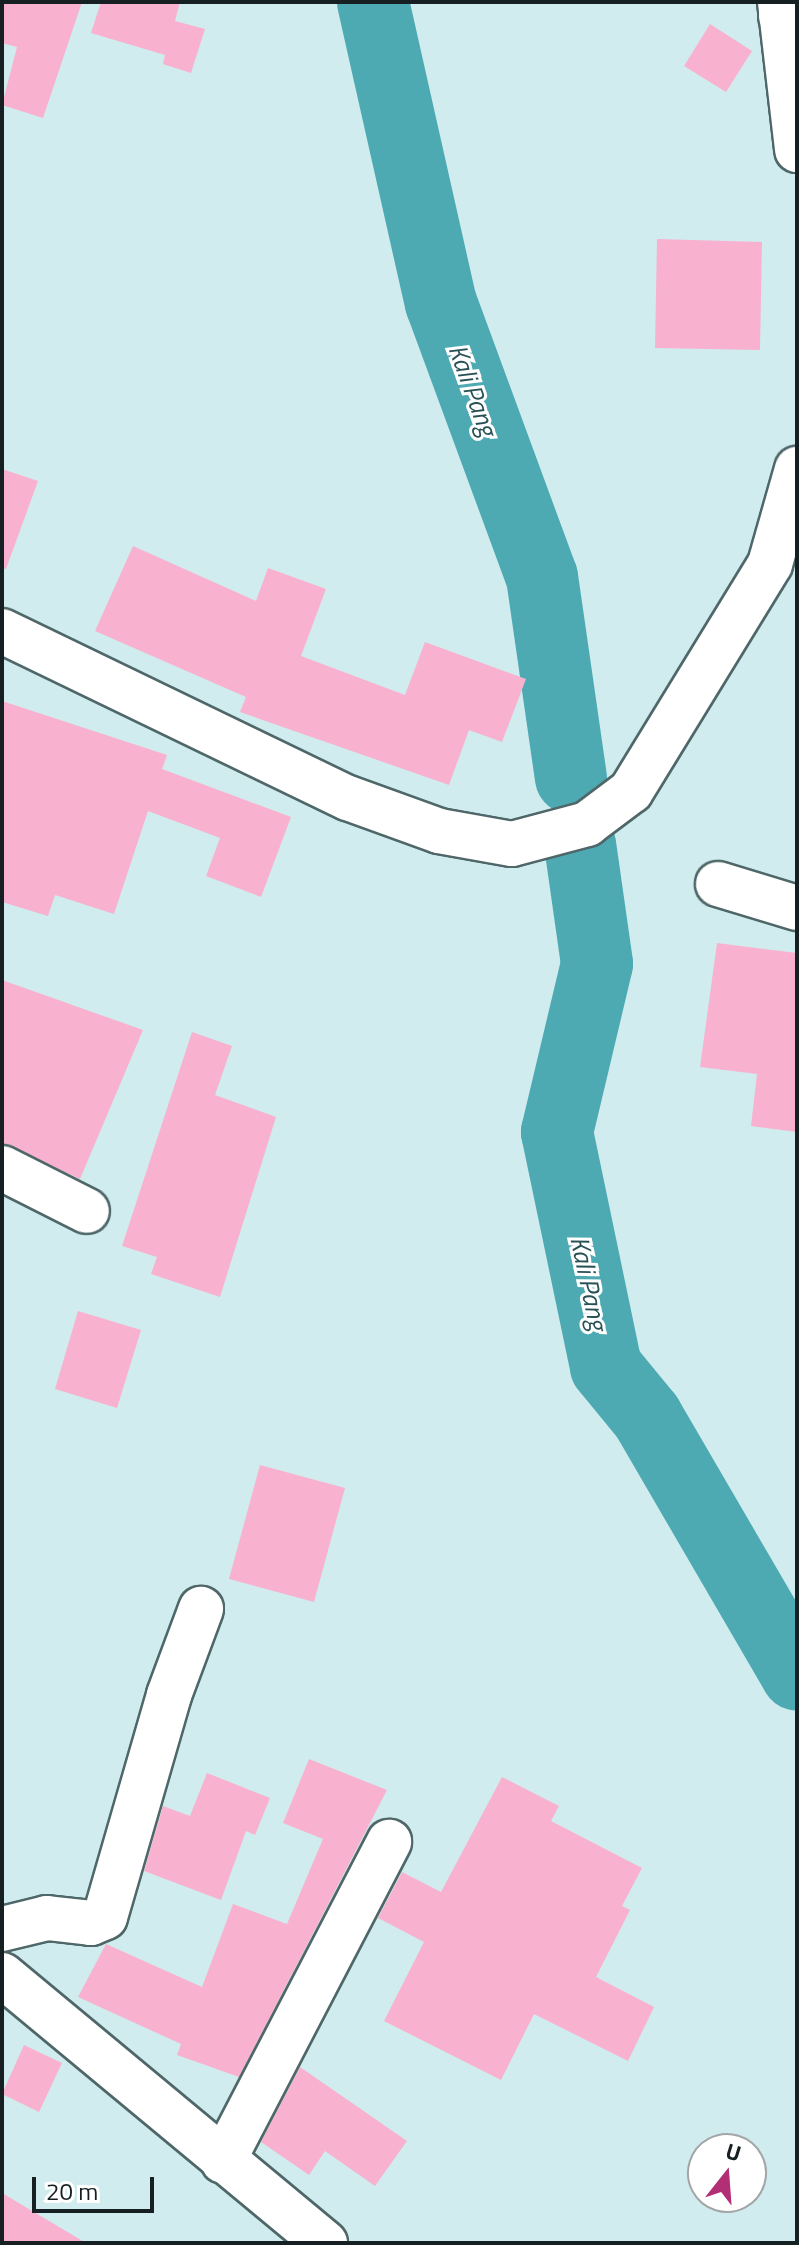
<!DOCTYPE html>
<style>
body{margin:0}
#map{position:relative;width:799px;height:2245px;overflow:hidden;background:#d0ecee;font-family:"Titillium Web",sans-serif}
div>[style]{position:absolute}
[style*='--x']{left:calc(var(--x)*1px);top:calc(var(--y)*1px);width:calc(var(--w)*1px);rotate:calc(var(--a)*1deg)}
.river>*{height:72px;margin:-36px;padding:0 36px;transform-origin:36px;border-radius:36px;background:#4daab3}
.building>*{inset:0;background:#f8b2cf}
.roads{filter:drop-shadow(2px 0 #4f6769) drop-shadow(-2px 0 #4f6769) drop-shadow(0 2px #4f6769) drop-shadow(0 -2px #4f6769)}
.minor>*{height:44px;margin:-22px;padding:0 22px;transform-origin:22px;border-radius:22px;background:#fff}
.tertiary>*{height:44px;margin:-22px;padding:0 22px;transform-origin:22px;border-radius:22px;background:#fff}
span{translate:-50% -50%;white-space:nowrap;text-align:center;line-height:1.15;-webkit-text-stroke:6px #fff;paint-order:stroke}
.water-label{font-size:26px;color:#285156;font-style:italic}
.frame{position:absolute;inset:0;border:4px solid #162022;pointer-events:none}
.north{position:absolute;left:687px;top:2133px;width:80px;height:80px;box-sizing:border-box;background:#fff;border:2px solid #a2a6a7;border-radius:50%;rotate:17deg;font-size:22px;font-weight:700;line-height:32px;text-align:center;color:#162022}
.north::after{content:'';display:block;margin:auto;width:28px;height:36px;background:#b32f75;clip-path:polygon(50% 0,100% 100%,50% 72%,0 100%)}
.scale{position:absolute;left:32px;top:2177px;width:122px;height:36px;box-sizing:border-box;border:4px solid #162022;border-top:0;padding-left:10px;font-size:24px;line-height:28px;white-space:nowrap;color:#162022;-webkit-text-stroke:6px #fff;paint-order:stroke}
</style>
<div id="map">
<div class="river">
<div style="--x:373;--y:2;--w:309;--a:77.3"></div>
<div style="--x:441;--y:303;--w:292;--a:69.8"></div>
<div style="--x:542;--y:577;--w:203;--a:81.8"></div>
<div style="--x:580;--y:844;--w:121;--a:81.9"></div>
<div style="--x:597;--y:964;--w:173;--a:103.4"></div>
<div style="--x:557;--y:1132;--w:240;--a:78.2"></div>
<div style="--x:606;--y:1367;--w:65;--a:50.6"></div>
<div style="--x:647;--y:1417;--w:298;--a:59.8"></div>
</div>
<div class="building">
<div style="clip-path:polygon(2px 2px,82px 2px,43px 118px,2px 105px,17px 47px,2px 43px)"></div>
<div style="clip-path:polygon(101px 2px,180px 2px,175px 21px,205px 29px,191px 73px,163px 64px,165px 55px,91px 33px)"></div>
<div style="clip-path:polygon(710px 24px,752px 51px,726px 92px,684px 66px)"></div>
<div style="clip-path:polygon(657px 239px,762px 242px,760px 350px,655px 348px)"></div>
<div style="clip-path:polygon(2px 469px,38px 481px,6px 569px,2px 568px)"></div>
<div style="clip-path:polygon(133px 546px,256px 601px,268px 568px,326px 589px,301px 656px,405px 695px,425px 642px,526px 679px,502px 742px,469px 730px,449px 785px,240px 712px,246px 697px,95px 631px)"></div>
<div style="clip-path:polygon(2px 701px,167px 755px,162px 769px,291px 817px,261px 897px,206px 876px,220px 838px,148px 811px,114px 914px,55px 895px,48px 916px,2px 902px)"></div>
<div style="clip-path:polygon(717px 943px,797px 953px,797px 1132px,751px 1126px,757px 1074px,700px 1067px)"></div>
<div style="clip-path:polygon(2px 980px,143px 1030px,80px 1179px,2px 1143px)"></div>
<div style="clip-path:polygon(192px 1032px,232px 1046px,215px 1095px,276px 1117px,220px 1297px,151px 1274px,157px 1257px,122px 1246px)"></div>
<div style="clip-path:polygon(78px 1311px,141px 1330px,117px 1408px,55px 1389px)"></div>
<div style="clip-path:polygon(260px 1465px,345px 1488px,314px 1602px,229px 1579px)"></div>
<div style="clip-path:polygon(309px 1759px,387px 1790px,239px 2077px,177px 2055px,181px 2044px,78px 1997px,106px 1944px,202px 1987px,233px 1904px,287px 1924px,323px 1839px,283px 1823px)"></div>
<div style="clip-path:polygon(207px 1773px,270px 1798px,255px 1835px,246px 1831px,221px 1900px,144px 1871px,163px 1806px,190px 1816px)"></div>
<div style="clip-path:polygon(502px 1777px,559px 1806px,551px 1821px,642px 1868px,622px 1906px,630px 1910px,596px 1977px,654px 2007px,628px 2061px,534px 2014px,501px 2080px,384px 2021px,424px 1942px,378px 1918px,402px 1872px,441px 1892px)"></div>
<div style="clip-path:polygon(24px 2045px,62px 2063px,39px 2112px,2px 2094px)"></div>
<div style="clip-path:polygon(300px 2067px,407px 2141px,375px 2186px,325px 2151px,309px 2175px,261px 2142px)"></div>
<div style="clip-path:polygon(2px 2193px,86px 2243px,2px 2243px)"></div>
</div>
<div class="roads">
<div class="minor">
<div style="--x:780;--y:2;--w:149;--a:83.4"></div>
<div style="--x:2;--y:631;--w:384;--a:25.8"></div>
<div style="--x:348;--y:798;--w:97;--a:19.9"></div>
<div style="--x:439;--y:831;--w:74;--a:10.1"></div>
<div style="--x:512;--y:844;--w:78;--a:-14.9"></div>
<div style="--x:587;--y:824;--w:55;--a:-36.9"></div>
<div style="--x:631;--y:791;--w:266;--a:-58.5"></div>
<div style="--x:770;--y:564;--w:99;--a:-74.1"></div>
<div style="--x:718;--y:884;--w:83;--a:16.9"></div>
<div style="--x:2;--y:1168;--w:95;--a:26.8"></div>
<div style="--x:2;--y:1929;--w:46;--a:-13.7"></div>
<div style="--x:47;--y:1918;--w:44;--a:6.5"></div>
<div style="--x:91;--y:1923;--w:15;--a:-23"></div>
<div style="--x:105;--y:1917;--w:231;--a:-73.9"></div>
<div style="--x:169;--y:1695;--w:92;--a:-69.6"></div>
<div style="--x:2;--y:1975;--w:420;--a:39.7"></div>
<div style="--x:223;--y:2161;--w:360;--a:-62.5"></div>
</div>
<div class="tertiary">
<div style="--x:781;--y:16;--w:16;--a:-4"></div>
</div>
</div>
<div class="water-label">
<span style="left:473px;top:390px;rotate:70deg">Kali Pang</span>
<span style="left:589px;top:1283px;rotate:78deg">Kali Pang</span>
</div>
<div class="frame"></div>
<div class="north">U</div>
<div class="scale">20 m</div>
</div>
